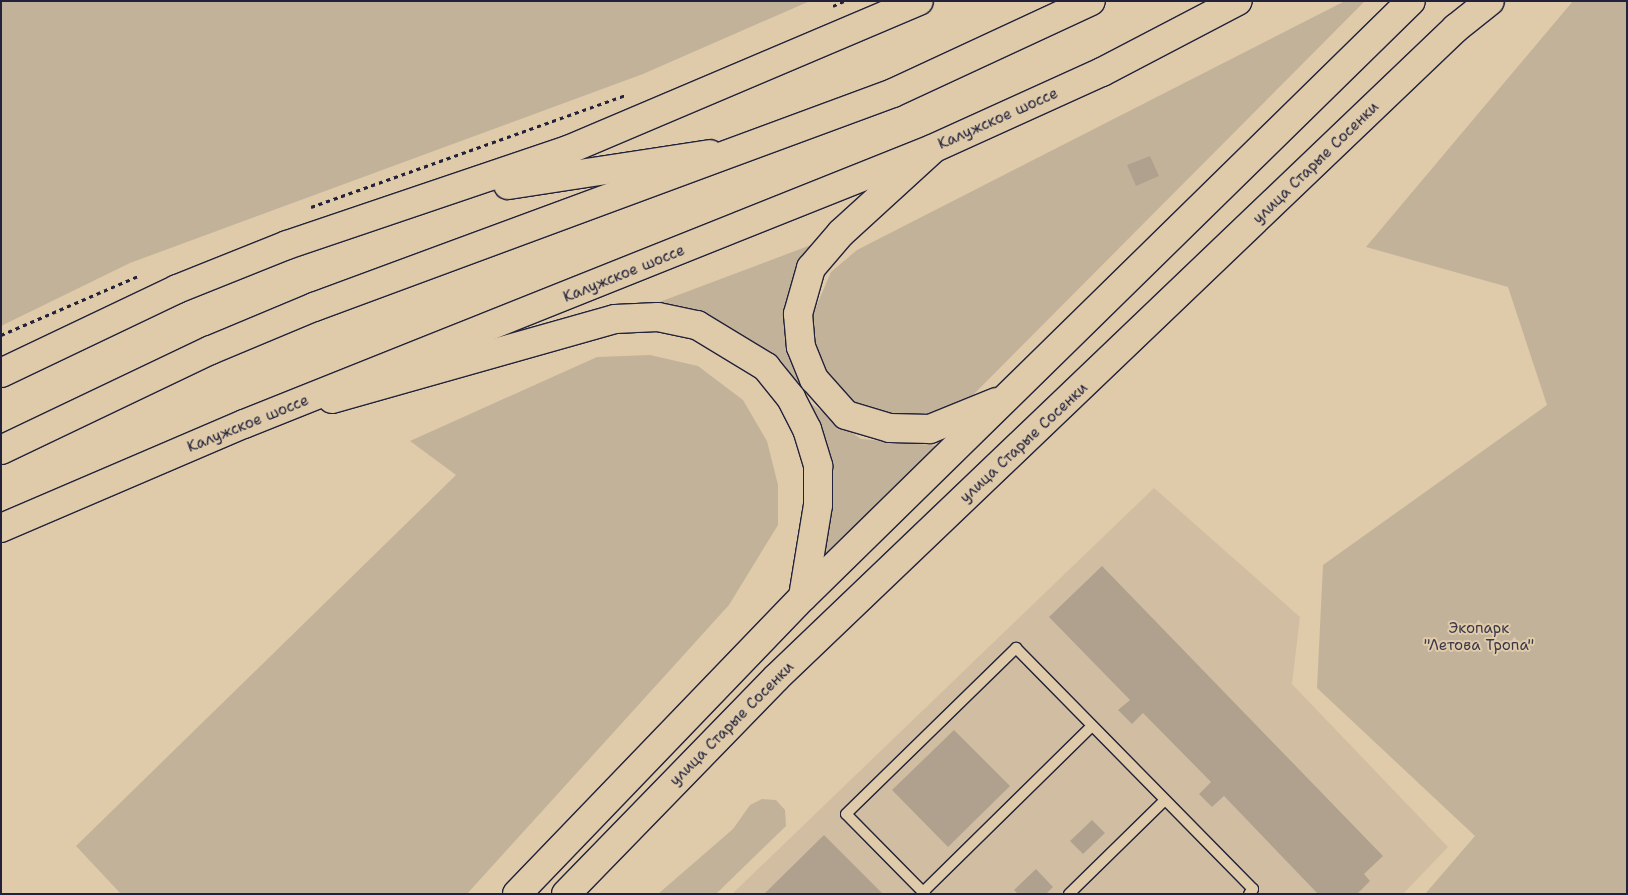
<!DOCTYPE html>
<meta charset="utf-8">
<style>
body{margin:0}
#map{position:relative;width:1628px;height:895px;overflow:hidden;background:#dfcbaa;font-family:"Shantell Sans",sans-serif}
div>[style]{position:absolute}
[style*='--x']{left:calc(var(--x)*1px);top:calc(var(--y)*1px);width:calc(var(--w)*1px);rotate:calc(var(--a)*1deg)}
.built>*{inset:0;background:#d1bea2}
.green>*{inset:0;background:#c3b29a}
.building>*{inset:0;background:#b0a18f}
.path>*{height:3px;margin-top:-1.5px;transform-origin:0;background:repeating-linear-gradient(90deg,#22223b 0 4px,transparent 0 8px)}
.roads{filter:drop-shadow(1px 0 #22223b) drop-shadow(-1px 0 #22223b) drop-shadow(0 1px #22223b) drop-shadow(0 -1px #22223b)}
.service>*{height:10px;margin:-5px;padding:0 5px;transform-origin:5px;border-radius:5px;background:#dfcbaa}
.secondary>*{height:28px;margin:-14px;padding:0 14px;transform-origin:14px;border-radius:14px;background:#dfcbaa}
.trunk>*{height:28px;margin:-14px;padding:0 14px;transform-origin:14px;border-radius:14px;background:#dfcbaa}
span{translate:-50% -50%;white-space:nowrap;text-align:center;line-height:1.15;-webkit-text-stroke:4px #dfcbaa;paint-order:stroke}
.street-label{font-size:15px;color:#22223b}
.park-label{font-size:15px;color:#3a3849}
.frame{position:absolute;inset:0;border:2px solid #22223b;pointer-events:none}
</style>
<div id="map">
<div class="built">
<div style="clip-path:polygon(1154px 488px,1300px 617px,1292px 684px,1448px 847px,1403px 894px,732px 894px)"></div>
</div>
<div class="green">
<div style="clip-path:polygon(1px 1px,810px 1px,643px 74px,130px 263px,1px 326px)"></div>
<div style="clip-path:polygon(1345px 1px,1365px 1px,961px 407px,925px 422px,855px 412px,813px 361px,812px 316px,831px 272px,857px 250px)"></div>
<div style="clip-path:polygon(1573px 1px,1627px 1px,1627px 894px,1425px 894px,1475px 836px,1317px 688px,1323px 565px,1547px 405px,1508px 287px,1366px 247px)"></div>
<div style="clip-path:polygon(827px 239px,786px 333px,795px 374px,810px 403px,861px 439px,941px 446px,814px 573px,824px 474px,753px 348px,630px 313px)"></div>
<div style="clip-path:polygon(650px 355px,698px 366px,743px 400px,767px 441px,778px 485px,778px 525px,729px 605px,467px 894px,121px 894px,76px 846px,456px 475px,410px 441px,597px 357px)"></div>
<div style="clip-path:polygon(762px 799px,776px 800px,785px 810px,786px 826px,716px 894px,658px 894px,733px 829px,750px 805px)"></div>
</div>
<div class="building">
<div style="clip-path:polygon(1150px 156px,1159px 176px,1136px 186px,1127px 165px)"></div>
<div style="clip-path:polygon(1102px 566px,1383px 856px,1364px 874px,1370px 881px,1357px 894px,1318px 894px,1224px 796px,1212px 807px,1199px 794px,1211px 782px,1143px 713px,1132px 724px,1118px 710px,1130px 700px,1049px 617px)"></div>
<div style="clip-path:polygon(954px 730px,1010px 786px,948px 847px,892px 790px)"></div>
<div style="clip-path:polygon(1092px 820px,1105px 833px,1083px 854px,1070px 841px)"></div>
<div style="clip-path:polygon(824px 835px,883px 894px,764px 894px)"></div>
<div style="clip-path:polygon(1036px 869px,1053px 887px,1046px 894px,1018px 894px,1014px 890px)"></div>
</div>
<div class="path">
<div style="--x:833;--y:6;--w:12;--a:-24"></div>
<div style="--x:311;--y:207;--w:333;--a:-19.6"></div>
<div style="--x:1;--y:335;--w:151;--a:-23.3"></div>
</div>
<div class="roads">
<div class="service">
<div style="--x:923;--y:892;--w:237;--a:-44.5"></div>
<div style="--x:925;--y:894;--w:112;--a:-134.6"></div>
<div style="--x:846;--y:814;--w:238;--a:-44.3"></div>
<div style="--x:1016;--y:648;--w:338;--a:45.5"></div>
<div style="--x:1253;--y:889;--w:6;--a:129"></div>
<div style="--x:1069;--y:894;--w:134;--a:-44.4"></div>
</div>
<div class="secondary">
<div style="--x:932;--y:150;--w:123;--a:137.6"></div>
<div style="--x:841;--y:233;--w:46;--a:130.6"></div>
<div style="--x:811;--y:268;--w:48;--a:105.8"></div>
<div style="--x:798;--y:314;--w:33;--a:85"></div>
<div style="--x:801;--y:347;--w:35;--a:68"></div>
<div style="--x:814;--y:379;--w:48;--a:48.4"></div>
<div style="--x:846;--y:415;--w:46;--a:16.5"></div>
<div style="--x:890;--y:428;--w:40;--a:1.4"></div>
<div style="--x:930;--y:429;--w:71;--a:-22.2"></div>
<div style="--x:508;--y:185;--w:204;--a:-8.7"></div>
<div style="--x:1;--y:373;--w:195;--a:-25.5"></div>
<div style="--x:177;--y:289;--w:118;--a:-21.8"></div>
<div style="--x:287;--y:245;--w:297;--a:-18.7"></div>
<div style="--x:568;--y:150;--w:381;--a:-23"></div>
<div style="--x:332;--y:399;--w:294;--a:-15.8"></div>
<div style="--x:615;--y:319;--w:43;--a:-2.7"></div>
<div style="--x:658;--y:317;--w:40;--a:12"></div>
<div style="--x:697;--y:325;--w:81;--a:31.3"></div>
<div style="--x:766;--y:367;--w:40;--a:51"></div>
<div style="--x:791;--y:398;--w:35;--a:63"></div>
<div style="--x:807;--y:429;--w:39;--a:73"></div>
<div style="--x:818;--y:466;--w:39;--a:90"></div>
<div style="--x:818;--y:505;--w:93;--a:99.3"></div>
<div style="--x:517;--y:894;--w:412;--a:-46.1"></div>
<div style="--x:803;--y:597;--w:851;--a:-44.43"></div>
<div style="--x:566;--y:894;--w:301;--a:-45.8"></div>
<div style="--x:776;--y:678;--w:941;--a:-43.71"></div>
<div style="--x:1456;--y:28;--w:43;--a:-38.5"></div>
</div>
<div class="trunk">
<div style="--x:1;--y:450;--w:233;--a:-25.5"></div>
<div style="--x:211;--y:350;--w:112;--a:-22.7"></div>
<div style="--x:314;--y:307;--w:617;--a:-20.28"></div>
<div style="--x:893;--y:93;--w:218;--a:-24.9"></div>
<div style="--x:1;--y:528;--w:264;--a:-23.2"></div>
<div style="--x:244;--y:424;--w:741;--a:-21.79"></div>
<div style="--x:932;--y:149;--w:187;--a:-24.4"></div>
<div style="--x:1102;--y:72;--w:153;--a:-27.6"></div>
</div>
</div>
<div class="street-label">
<span style="left:998px;top:119px;rotate:-24deg">Калужское шоссе</span>
<span style="left:1316px;top:163px;rotate:-44deg">улица Старые Сосенки</span>
<span style="left:624px;top:274px;rotate:-22deg">Калужское шоссе</span>
<span style="left:248px;top:424px;rotate:-22deg">Калужское шоссе</span>
<span style="left:1024px;top:443px;rotate:-43deg">улица Старые Сосенки</span>
<span style="left:732px;top:724px;rotate:-45deg">улица Старые Сосенки</span>
</div>
<div class="park-label">
<span style="left:1479px;top:637px">Экопарк<br>"Летова Тропа"</span>
</div>
<div class="frame"></div>
</div>
